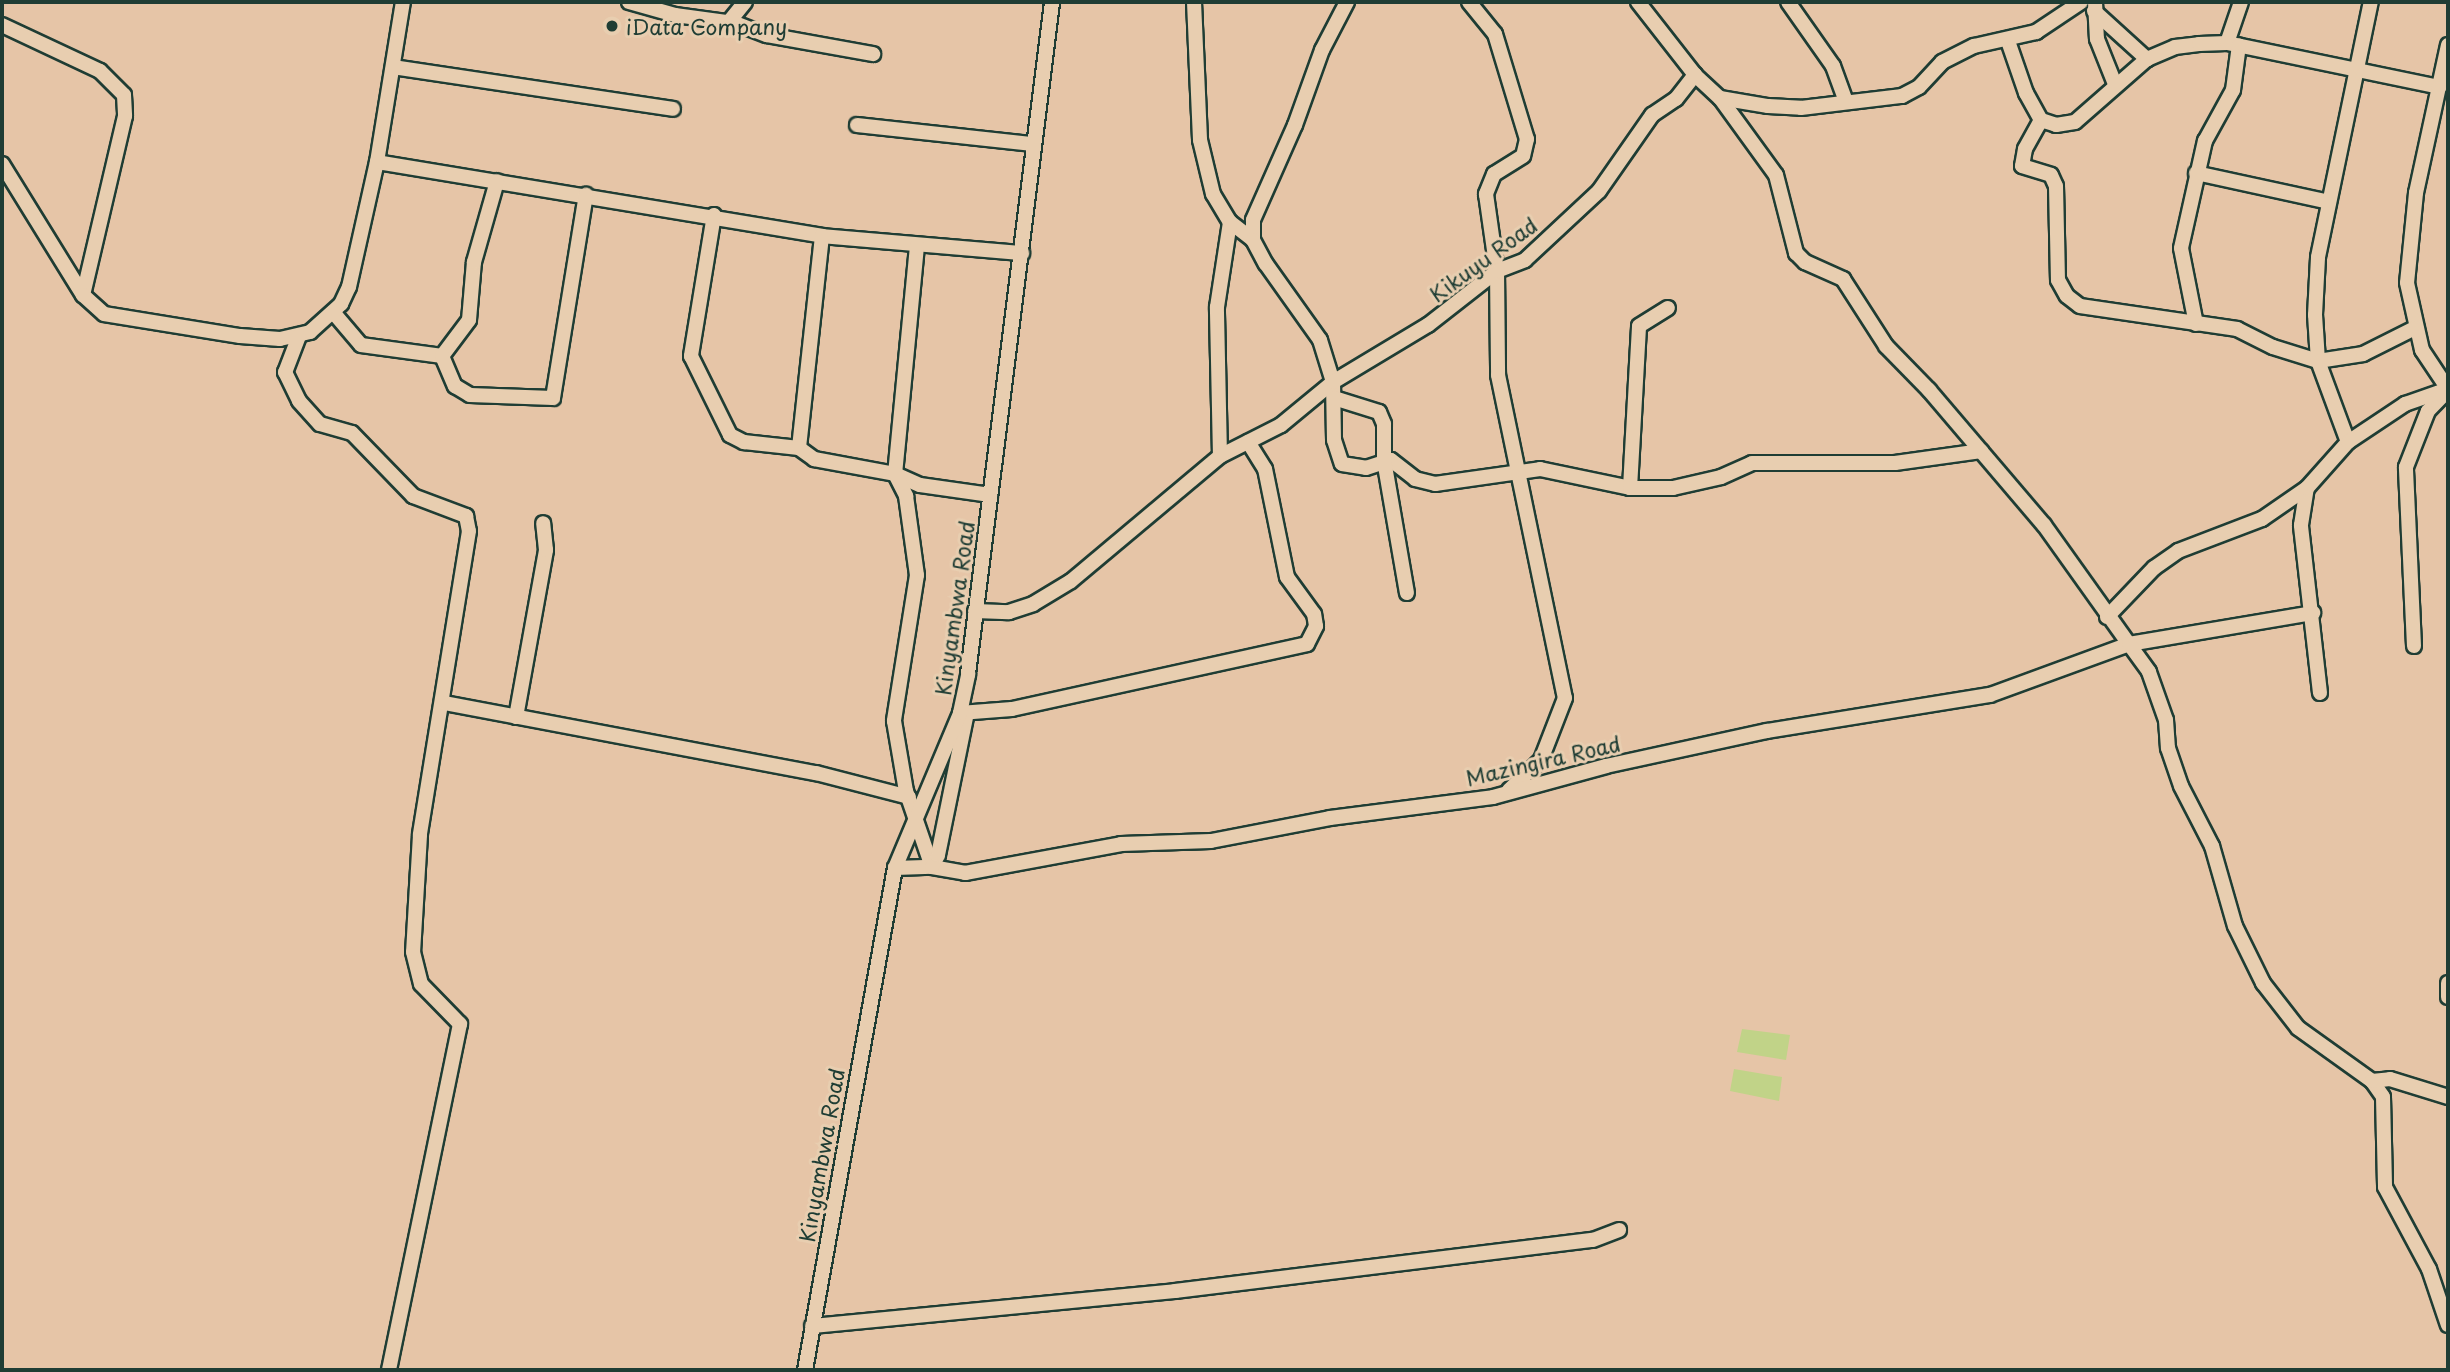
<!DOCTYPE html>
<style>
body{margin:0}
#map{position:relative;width:2450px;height:1372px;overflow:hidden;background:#e6c5a7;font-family:"Playpen Sans",sans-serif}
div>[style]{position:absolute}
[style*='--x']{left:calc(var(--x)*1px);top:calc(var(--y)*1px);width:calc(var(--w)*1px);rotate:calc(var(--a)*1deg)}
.green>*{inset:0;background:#c1d388}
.roads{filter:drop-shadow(2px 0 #1f3d34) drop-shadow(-2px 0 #1f3d34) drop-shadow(0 2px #1f3d34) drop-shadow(0 -2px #1f3d34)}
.minor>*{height:14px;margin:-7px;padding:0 7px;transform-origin:7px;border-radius:7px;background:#e8ceb0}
.dots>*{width:19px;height:19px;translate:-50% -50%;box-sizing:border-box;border:4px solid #e8ceb0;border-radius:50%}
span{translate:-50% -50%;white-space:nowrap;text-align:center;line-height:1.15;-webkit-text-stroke:6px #e8ceb0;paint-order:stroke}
.poi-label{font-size:21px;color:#1f3d34}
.left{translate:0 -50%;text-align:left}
.street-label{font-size:21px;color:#1f3d34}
.frame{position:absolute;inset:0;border:4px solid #1f3d34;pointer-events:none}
</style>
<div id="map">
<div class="green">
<div style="clip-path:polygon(1742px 1029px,1790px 1035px,1786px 1060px,1737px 1052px)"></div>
<div style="clip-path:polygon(1734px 1069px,1782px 1077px,1779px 1101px,1730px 1091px)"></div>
</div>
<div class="roads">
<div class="minor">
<div style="--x:629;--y:2;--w:48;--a:15.8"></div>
<div style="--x:675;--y:15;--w:61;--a:7.6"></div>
<div style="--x:735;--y:23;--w:34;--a:21"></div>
<div style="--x:767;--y:35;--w:108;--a:10.2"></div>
<div style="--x:1194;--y:2;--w:138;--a:87.5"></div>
<div style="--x:1200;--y:140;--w:56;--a:76.5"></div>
<div style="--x:1213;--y:194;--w:33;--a:59"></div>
<div style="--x:1230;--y:222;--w:29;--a:38"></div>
<div style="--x:1347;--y:2;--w:54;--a:117.5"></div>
<div style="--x:1322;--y:50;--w:80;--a:109.8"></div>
<div style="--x:1295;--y:125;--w:104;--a:113.9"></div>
<div style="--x:1253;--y:220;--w:20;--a:90"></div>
<div style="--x:1253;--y:240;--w:27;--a:62"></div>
<div style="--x:1266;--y:264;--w:93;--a:54.6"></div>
<div style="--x:1320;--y:340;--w:44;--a:72.8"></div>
<div style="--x:1333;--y:382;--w:58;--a:89"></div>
<div style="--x:1334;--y:440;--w:25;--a:72"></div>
<div style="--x:1342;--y:464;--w:24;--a:9"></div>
<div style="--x:1366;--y:468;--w:26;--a:-18"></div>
<div style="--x:1391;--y:460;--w:31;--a:38"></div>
<div style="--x:1415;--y:479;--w:21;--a:14"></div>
<div style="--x:1435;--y:484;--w:106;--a:-8.1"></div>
<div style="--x:1540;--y:469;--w:92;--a:11.9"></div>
<div style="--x:1630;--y:488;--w:43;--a:0"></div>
<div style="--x:1673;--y:488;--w:49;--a:-12.9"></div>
<div style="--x:1721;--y:477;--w:34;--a:-24"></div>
<div style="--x:1752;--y:463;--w:143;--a:0"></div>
<div style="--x:1895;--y:463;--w:87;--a:-7.9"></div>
<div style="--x:1469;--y:2;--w:41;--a:50.9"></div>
<div style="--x:1495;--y:34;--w:110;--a:73.1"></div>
<div style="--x:1527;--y:139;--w:17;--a:103"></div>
<div style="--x:1523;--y:156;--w:34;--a:148"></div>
<div style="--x:1494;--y:174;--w:22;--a:112"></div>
<div style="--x:1486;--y:194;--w:78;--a:81.9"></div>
<div style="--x:1497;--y:271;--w:104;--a:89.4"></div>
<div style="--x:1498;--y:375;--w:330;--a:78.3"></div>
<div style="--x:1565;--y:698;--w:66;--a:111.2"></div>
<div style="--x:1541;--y:760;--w:44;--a:136.8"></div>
<div style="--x:1638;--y:2;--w:93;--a:52"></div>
<div style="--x:1788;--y:2;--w:78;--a:54.9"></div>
<div style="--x:1833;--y:66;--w:38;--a:70"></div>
<div style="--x:2095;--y:2;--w:37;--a:87"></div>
<div style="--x:2097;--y:39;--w:48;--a:68.2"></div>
<div style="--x:2094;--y:11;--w:72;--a:42.2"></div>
<div style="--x:728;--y:23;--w:27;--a:-51"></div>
<div style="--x:2;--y:25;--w:108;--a:25.1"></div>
<div style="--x:100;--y:71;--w:34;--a:45"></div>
<div style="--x:124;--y:95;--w:21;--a:87"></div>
<div style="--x:125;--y:116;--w:184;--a:103.2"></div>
<div style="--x:2008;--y:41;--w:55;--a:70.9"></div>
<div style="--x:2026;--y:93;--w:31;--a:61"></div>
<div style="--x:2041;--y:120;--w:16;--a:18"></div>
<div style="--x:2056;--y:125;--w:19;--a:-9"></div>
<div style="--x:2075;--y:122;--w:96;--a:-41.2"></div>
<div style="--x:2147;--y:59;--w:30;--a:-23"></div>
<div style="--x:2175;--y:47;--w:24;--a:-7"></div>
<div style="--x:2199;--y:44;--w:28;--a:-2"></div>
<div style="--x:2227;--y:43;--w:217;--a:11.7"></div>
<div style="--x:2227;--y:43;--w:43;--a:-71.1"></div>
<div style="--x:2448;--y:45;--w:151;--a:102.2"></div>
<div style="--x:2416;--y:193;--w:90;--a:95.7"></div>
<div style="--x:2407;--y:283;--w:69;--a:77.4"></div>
<div style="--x:2422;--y:350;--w:47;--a:56.3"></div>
<div style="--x:393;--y:67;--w:283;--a:8.5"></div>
<div style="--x:1720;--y:98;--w:95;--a:54"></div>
<div style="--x:1776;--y:175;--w:81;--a:75.6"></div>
<div style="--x:1796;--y:253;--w:13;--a:45"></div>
<div style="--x:1805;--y:262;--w:42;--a:24.1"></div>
<div style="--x:1843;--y:279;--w:80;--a:57.3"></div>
<div style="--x:1886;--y:346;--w:62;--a:45.7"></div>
<div style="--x:1929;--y:390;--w:177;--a:49.6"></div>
<div style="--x:2044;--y:525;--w:146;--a:54.5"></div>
<div style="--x:2129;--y:644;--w:187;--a:-9.6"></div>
<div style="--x:2041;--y:120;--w:33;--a:119"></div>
<div style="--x:2025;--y:149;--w:17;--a:100"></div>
<div style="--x:2022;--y:166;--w:30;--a:17"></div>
<div style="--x:2051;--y:175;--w:12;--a:66"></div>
<div style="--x:2056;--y:186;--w:94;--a:88.8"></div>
<div style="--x:2058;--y:280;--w:18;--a:61"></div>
<div style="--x:2067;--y:296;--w:16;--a:38"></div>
<div style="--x:2080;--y:306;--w:159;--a:8.3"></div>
<div style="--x:2237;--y:329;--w:40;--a:26.6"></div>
<div style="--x:2273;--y:347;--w:47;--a:17.3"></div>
<div style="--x:2318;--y:361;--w:46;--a:-8.8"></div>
<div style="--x:2363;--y:354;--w:58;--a:-26.6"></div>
<div style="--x:857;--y:125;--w:177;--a:6.2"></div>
<div style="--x:377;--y:162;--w:451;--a:9.4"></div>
<div style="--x:822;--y:236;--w:201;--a:4.9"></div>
<div style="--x:2;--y:164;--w:154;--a:58.3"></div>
<div style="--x:83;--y:295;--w:28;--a:42"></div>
<div style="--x:104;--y:314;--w:138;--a:9.2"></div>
<div style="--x:240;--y:336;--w:40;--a:4.3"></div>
<div style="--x:280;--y:339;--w:31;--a:-13"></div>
<div style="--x:310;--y:332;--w:42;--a:-42.1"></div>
<div style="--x:341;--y:304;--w:19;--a:-65"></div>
<div style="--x:349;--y:287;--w:128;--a:-77.4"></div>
<div style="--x:377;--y:162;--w:162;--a:-80.8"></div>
<div style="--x:2196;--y:173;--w:136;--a:12.3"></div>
<div style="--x:714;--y:215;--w:143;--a:99.3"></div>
<div style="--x:691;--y:356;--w:88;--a:63.7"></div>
<div style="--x:730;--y:435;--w:16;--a:27"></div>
<div style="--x:744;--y:442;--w:55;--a:6.2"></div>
<div style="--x:822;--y:236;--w:213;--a:96.2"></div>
<div style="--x:799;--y:448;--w:19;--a:36"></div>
<div style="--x:814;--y:459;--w:82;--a:10.5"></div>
<div style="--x:895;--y:474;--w:27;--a:24"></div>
<div style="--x:920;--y:485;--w:71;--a:8.1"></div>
<div style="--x:917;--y:246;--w:229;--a:95.5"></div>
<div style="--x:895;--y:474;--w:25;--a:63"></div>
<div style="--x:906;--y:496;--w:80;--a:82.1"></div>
<div style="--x:917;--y:575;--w:148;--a:99"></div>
<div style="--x:894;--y:721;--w:71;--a:80.3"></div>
<div style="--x:906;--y:791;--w:80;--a:71.1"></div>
<div style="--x:932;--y:867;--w:34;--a:10"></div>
<div style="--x:965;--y:873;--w:159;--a:-10.5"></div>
<div style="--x:1121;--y:844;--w:90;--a:-1.9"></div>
<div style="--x:1211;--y:841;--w:121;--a:-10.9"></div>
<div style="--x:1330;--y:818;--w:164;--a:-7.3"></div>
<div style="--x:1493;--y:797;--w:117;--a:-15.3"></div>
<div style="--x:1606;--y:766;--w:165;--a:-12.3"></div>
<div style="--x:1767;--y:731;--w:226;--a:-9.2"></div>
<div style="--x:1990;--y:695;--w:148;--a:-20.1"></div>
<div style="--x:2129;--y:644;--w:34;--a:54"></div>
<div style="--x:2149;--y:672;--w:51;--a:70.5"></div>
<div style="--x:2166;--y:720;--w:28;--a:86"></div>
<div style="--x:2168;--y:748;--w:40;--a:71.1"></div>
<div style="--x:2181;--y:786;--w:68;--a:62.7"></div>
<div style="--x:2212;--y:846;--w:83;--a:74"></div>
<div style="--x:2235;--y:926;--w:64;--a:63.8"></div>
<div style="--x:2263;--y:983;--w:57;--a:52.1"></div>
<div style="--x:2298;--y:1028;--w:91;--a:35.6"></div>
<div style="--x:2372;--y:1081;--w:19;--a:55"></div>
<div style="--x:2383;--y:1097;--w:90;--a:88.7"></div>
<div style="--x:2385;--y:1187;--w:93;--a:61.8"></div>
<div style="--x:2429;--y:1269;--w:59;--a:71.3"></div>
<div style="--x:333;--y:312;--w:43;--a:49.7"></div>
<div style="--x:361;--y:345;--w:82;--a:7.7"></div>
<div style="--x:442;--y:356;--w:45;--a:-53.1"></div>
<div style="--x:469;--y:320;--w:58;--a:-85.1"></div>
<div style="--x:474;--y:262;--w:84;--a:-74.1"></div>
<div style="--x:2196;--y:324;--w:77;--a:-101.2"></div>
<div style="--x:2181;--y:248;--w:110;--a:-77.4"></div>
<div style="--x:2205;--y:141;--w:58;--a:-61.2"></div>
<div style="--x:2233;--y:90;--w:45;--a:-82.4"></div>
<div style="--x:299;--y:336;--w:39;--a:111"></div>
<div style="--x:285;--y:372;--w:32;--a:64"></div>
<div style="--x:299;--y:401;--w:31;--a:48"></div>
<div style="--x:320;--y:424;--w:33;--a:16"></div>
<div style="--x:352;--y:433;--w:88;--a:45.9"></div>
<div style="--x:413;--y:496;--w:57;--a:20.7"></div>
<div style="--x:466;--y:516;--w:15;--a:79"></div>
<div style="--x:469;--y:531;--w:308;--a:99.2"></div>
<div style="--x:420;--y:835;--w:117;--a:93.4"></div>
<div style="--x:413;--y:952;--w:33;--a:76"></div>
<div style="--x:421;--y:984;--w:56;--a:45.7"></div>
<div style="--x:460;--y:1024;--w:353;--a:101.6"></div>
<div style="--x:442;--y:356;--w:33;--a:67"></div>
<div style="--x:455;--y:386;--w:17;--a:31"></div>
<div style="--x:470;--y:395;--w:83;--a:2.1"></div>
<div style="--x:553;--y:398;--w:206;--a:-80.8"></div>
<div style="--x:1334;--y:398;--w:47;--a:17.3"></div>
<div style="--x:1379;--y:412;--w:13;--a:67"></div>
<div style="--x:1384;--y:424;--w:36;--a:90"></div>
<div style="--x:1384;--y:460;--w:135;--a:80.2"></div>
<div style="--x:2348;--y:442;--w:86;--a:-110.3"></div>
<div style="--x:2318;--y:361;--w:46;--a:-93.7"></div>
<div style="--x:2315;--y:315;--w:58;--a:-87"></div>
<div style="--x:2318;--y:257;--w:260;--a:-78.3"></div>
<div style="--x:1220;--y:456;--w:149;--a:-91.2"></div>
<div style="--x:1217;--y:307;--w:86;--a:-81.3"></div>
<div style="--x:1630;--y:488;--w:162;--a:-86.8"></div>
<div style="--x:1639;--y:326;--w:34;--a:-32"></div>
<div style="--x:975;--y:611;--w:34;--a:2"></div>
<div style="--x:1009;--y:612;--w:25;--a:-18"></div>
<div style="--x:1033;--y:604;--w:44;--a:-31.2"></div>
<div style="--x:1071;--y:581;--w:194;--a:-40"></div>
<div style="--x:1220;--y:456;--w:68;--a:-26.9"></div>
<div style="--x:1281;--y:425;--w:67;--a:-39.6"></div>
<div style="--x:1333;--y:382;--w:111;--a:-31"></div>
<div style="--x:1428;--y:325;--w:88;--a:-38"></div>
<div style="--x:1497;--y:271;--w:30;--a:-21"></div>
<div style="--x:1525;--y:260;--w:101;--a:-43"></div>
<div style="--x:1599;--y:191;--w:93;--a:-55.1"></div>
<div style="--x:1652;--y:115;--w:29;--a:-34"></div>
<div style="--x:1676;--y:99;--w:31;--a:-52"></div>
<div style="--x:1695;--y:75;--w:34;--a:43"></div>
<div style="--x:1720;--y:98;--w:49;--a:9.5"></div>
<div style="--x:1768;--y:106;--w:33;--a:3"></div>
<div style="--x:1801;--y:108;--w:102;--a:-6.8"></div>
<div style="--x:1902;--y:96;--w:19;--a:-28"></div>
<div style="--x:1919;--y:87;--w:34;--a:-47"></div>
<div style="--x:1942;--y:62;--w:36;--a:-27"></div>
<div style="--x:1974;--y:46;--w:64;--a:-12.7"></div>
<div style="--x:2036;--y:32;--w:54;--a:-33.7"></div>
<div style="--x:2107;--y:617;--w:68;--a:-46.2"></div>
<div style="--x:2154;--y:568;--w:29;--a:-35"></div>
<div style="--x:2178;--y:551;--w:90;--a:-20.9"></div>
<div style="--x:2262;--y:519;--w:55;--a:-34.6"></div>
<div style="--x:2414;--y:646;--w:179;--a:-92.6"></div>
<div style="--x:2406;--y:467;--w:60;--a:-68.6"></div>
<div style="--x:2428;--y:411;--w:28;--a:-46"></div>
<div style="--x:2320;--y:693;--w:169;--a:-96.5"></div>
<div style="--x:2301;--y:525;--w:37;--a:-81"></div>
<div style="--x:2307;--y:488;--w:62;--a:-48.3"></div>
<div style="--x:2348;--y:442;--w:69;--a:-33.7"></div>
<div style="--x:2405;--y:404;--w:46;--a:-19.2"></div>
<div style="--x:444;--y:703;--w:379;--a:10.7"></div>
<div style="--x:816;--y:773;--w:96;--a:14.5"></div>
<div style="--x:960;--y:713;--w:52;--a:-4.4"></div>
<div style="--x:1012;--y:709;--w:302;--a:-12.4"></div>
<div style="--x:1307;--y:644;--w:20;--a:-63"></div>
<div style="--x:1316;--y:626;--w:12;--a:-99"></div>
<div style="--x:1314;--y:614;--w:46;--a:-126.1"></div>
<div style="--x:1287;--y:577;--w:110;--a:-101.5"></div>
<div style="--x:1265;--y:469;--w:32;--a:-122"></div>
<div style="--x:516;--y:717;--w:170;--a:-79.8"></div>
<div style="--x:546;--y:550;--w:27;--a:-96"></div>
<div style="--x:895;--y:868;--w:37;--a:-2"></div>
<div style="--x:932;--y:867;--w:13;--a:-63"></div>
<div style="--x:938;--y:855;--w:145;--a:-78.5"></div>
<div style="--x:2448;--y:983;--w:14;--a:90"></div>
<div style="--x:2372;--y:1081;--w:18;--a:-6"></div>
<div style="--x:2390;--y:1079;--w:61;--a:17.2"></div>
<div style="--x:812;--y:1326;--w:365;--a:-5.5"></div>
<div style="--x:1175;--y:1291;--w:421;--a:-7"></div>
<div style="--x:1593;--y:1240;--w:28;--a:-21"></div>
<div style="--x:805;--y:1370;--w:510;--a:-79.84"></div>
<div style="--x:895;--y:868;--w:168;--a:-67.2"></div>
<div style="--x:960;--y:713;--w:40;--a:-78"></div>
<div style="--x:968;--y:674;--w:677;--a:-82.87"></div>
</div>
</div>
<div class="dots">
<div style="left:612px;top:26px;background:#1f3d34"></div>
</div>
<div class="poi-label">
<span class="left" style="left:626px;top:26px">iData Company</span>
</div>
<div class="street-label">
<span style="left:1483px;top:259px;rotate:-36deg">Kikuyu Road</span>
<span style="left:954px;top:608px;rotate:-82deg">Kinyambwa Road</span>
<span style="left:1543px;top:760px;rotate:-13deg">Mazingira Road</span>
<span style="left:821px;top:1155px;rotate:-80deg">Kinyambwa Road</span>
</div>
<div class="frame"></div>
</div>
